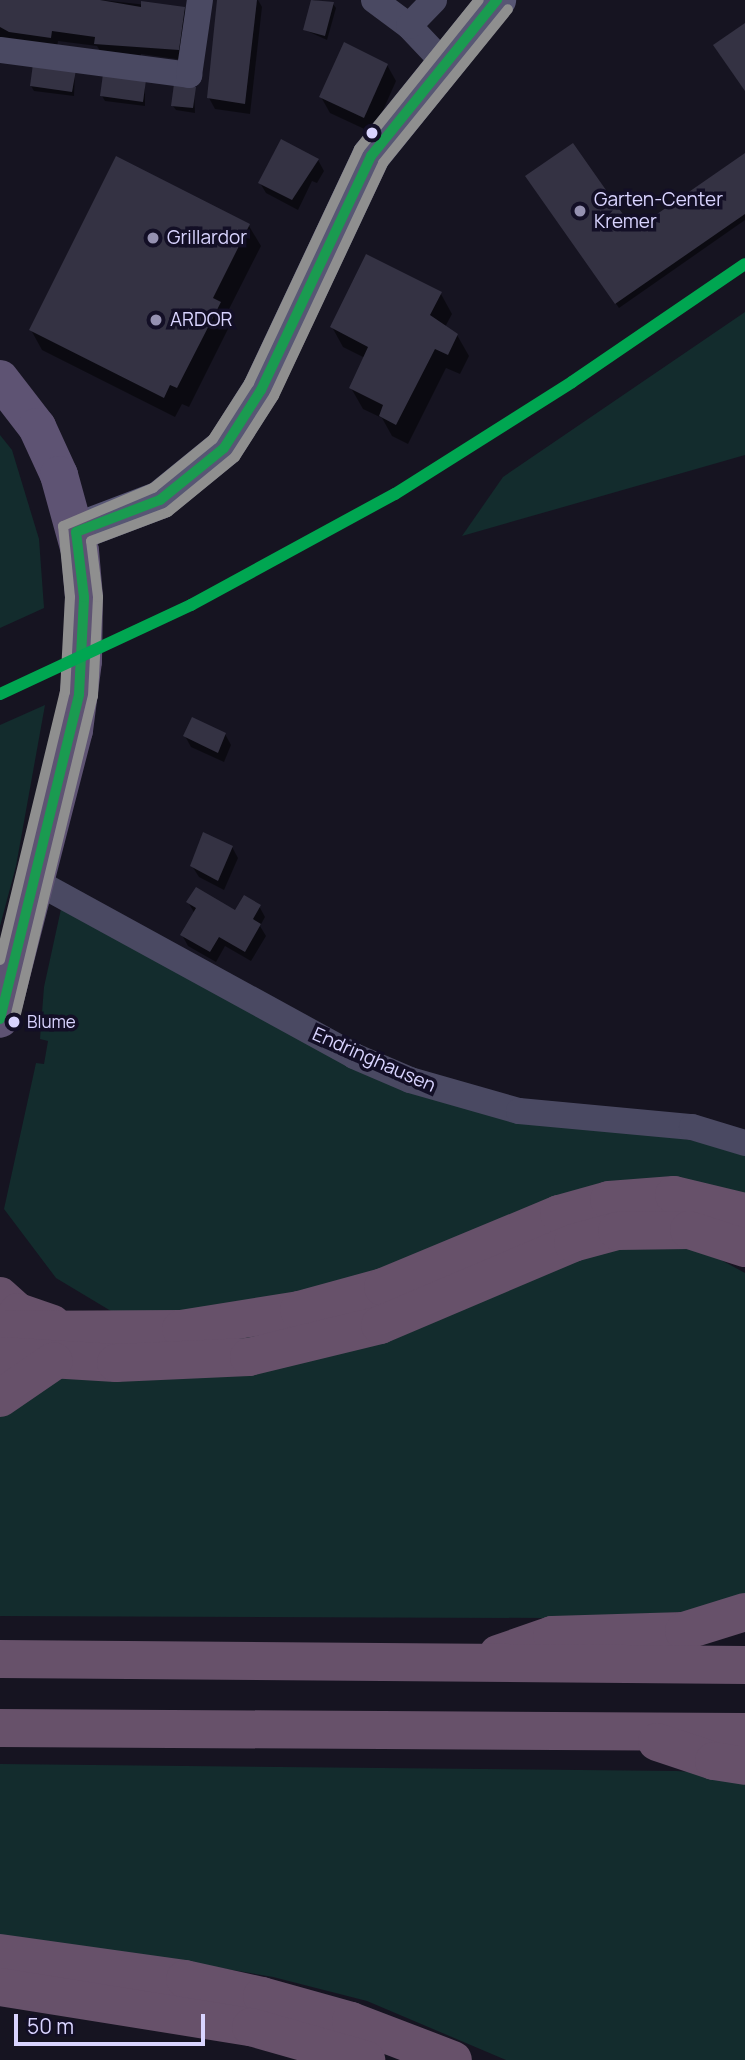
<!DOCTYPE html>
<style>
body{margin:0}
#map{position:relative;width:745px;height:2060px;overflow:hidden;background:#161421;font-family:Manrope,sans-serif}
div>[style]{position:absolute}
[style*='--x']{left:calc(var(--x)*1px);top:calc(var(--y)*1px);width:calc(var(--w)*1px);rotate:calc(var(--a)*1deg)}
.green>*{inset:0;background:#132c2d}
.shadow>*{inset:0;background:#0007}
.building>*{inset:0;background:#343243}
.street>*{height:26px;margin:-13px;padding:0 13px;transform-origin:13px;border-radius:13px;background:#4a4962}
.secondary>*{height:38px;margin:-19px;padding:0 19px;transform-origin:19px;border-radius:19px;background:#575674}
.primary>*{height:38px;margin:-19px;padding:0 19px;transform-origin:19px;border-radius:19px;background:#5e5373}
.highway>*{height:38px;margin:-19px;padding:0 19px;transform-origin:19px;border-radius:19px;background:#67516a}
.bus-1>*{height:10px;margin:-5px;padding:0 5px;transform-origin:5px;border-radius:5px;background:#1a9b50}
.bus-2>*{height:10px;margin:-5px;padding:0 5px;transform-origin:5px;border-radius:5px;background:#8f8f8f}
.bus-3>*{height:10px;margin:-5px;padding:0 5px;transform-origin:5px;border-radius:5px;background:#8f8f8f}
.rail-1>*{height:12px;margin:-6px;padding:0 6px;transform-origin:6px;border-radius:6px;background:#00a651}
.dots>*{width:19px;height:19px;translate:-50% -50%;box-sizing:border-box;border:4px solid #130f26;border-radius:50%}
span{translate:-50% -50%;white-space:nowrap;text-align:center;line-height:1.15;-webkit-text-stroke:7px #130f26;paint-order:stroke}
.bus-label{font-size:17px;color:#d9d4ff}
.left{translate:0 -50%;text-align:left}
.poi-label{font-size:19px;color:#d9d4ff}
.street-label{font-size:19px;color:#d9d4ff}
.scale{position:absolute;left:14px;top:2014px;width:191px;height:32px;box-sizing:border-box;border:4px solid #d9d4ff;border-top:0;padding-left:9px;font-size:21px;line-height:24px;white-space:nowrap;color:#d9d4ff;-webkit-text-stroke:5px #130f26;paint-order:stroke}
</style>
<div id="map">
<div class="green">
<div style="clip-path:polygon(745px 312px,745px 455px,462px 536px,503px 477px)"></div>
<div style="clip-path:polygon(0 435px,12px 450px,39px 539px,44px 608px,0 628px)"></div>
<div style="clip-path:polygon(45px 705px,16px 866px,0 926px,0 725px)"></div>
<div style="clip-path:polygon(61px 909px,359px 1068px,745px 1152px,745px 1197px,379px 1274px,252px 1306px,116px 1314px,56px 1278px,4px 1209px,36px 1063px,44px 1064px,48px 1041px,40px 1039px,44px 987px)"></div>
<div style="clip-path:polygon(666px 1243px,712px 1255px,745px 1273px,745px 1594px,714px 1611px,544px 1618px,0 1616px,0 1414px,35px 1385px,589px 1250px)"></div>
<div style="clip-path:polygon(0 1764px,677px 1771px,745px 1776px,745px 2060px,506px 2060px,367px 2001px,273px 1977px,138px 1954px,0 1937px)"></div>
</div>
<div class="shadow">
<div style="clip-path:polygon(0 0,101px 0,184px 9px,190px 19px,184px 60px,141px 54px,140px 59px,102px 54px,97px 46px,58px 41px,57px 48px,0 37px)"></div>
<div style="clip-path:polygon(219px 0,258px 0,262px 7px,250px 114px,215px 109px,209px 98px)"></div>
<div style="clip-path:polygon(313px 0,333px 4px,336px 8px,327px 40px,305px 30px)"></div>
<div style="clip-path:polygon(387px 65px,396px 81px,373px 133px,330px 113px,321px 97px)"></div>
<div style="clip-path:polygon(75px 72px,74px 96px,34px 91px,31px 86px)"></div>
<div style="clip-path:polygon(145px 81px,145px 106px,105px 101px,102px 96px)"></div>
<div style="clip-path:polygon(194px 89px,195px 113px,176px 110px,173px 106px)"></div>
<div style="clip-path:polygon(745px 155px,745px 220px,619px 308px,530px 181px,633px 233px)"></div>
<div style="clip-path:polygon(318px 160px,324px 171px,317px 183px,312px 181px,298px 210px,266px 193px,260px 183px)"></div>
<div style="clip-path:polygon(249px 226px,261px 246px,226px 315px,231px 323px,189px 407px,182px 404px,175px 417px,42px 350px,31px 330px)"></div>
<div style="clip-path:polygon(441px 294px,452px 314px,445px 327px,457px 335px,469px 356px,460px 374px,446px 368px,408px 444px,392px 436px,382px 418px,363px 409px,351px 388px,365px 358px,343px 347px,332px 327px)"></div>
<div style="clip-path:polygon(225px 734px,231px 745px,224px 762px,191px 747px,185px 736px)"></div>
<div style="clip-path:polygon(232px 847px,238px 858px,224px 890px,199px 877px,192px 866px)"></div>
<div style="clip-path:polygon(188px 902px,235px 913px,259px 906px,265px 917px,260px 926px,266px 936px,251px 961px,225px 946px,216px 962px,188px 946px,182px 935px,195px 914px)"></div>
</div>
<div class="building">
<div style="clip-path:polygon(0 0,100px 0,141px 7px,141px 1px,185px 7px,179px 50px,94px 44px,95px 37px,52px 31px,51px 38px,9px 32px,0 27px)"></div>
<div style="clip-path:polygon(217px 0,257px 0,245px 104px,207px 98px)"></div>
<div style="clip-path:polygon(311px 0,334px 2px,325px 36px,303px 30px)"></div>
<div style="clip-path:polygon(745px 23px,745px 91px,713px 45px)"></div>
<div style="clip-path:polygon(344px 42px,388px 64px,364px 118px,319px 97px)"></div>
<div style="clip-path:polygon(33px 64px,76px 70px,72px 92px,30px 86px)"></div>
<div style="clip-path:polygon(103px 74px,146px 80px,143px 102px,100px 96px)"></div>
<div style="clip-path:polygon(174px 84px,196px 87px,193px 108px,171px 106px)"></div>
<div style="clip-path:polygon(281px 139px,319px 159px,292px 200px,258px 183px)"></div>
<div style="clip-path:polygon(573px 143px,634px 230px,745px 153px,745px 214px,615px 304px,525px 176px)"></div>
<div style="clip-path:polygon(116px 156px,250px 224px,213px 298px,221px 302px,177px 388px,170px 385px,164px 398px,29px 330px)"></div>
<div style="clip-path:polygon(366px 254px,442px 292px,430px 315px,458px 334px,448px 355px,435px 349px,396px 425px,379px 416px,383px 405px,349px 388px,368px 347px,330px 327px)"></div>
<div style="clip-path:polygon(192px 717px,226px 733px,218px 753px,183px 736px)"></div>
<div style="clip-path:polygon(203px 832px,233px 846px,218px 881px,190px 866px)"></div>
<div style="clip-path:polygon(196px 887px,235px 910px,244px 895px,261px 905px,253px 919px,261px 924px,245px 952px,219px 937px,210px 952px,180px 935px,196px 908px,186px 902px)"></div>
</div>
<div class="street">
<div style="--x:374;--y:0;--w:44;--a:36.6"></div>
<div style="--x:409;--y:26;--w:51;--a:46.6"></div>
<div style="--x:409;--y:26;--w:36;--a:-46"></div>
<div style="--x:0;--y:50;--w:191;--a:7.5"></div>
<div style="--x:189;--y:75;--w:76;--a:-81.7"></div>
<div style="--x:35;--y:881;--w:364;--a:28.7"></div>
<div style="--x:354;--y:1056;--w:61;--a:23.2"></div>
<div style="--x:410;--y:1080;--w:113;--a:15.9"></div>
<div style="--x:519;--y:1111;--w:174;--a:5.3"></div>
<div style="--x:692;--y:1127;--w:55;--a:16.8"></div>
</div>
<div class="secondary">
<div style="--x:76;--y:532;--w:90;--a:-20.9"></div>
<div style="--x:160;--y:500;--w:82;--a:-39.1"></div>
<div style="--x:224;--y:448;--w:69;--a:-57.5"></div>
<div style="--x:261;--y:390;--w:259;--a:-64.8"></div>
<div style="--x:371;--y:156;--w:201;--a:-51.1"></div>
</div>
<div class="primary">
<div style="--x:0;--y:379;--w:61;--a:52.4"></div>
<div style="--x:37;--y:427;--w:53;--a:65.4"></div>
<div style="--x:59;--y:475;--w:79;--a:74.6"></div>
<div style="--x:80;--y:551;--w:46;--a:85"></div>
<div style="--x:84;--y:597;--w:64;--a:90.9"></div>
<div style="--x:83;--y:661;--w:70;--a:97.4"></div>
<div style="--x:74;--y:730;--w:298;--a:104.4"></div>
</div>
<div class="highway">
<div style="--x:0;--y:1296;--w:24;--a:42"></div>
<div style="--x:18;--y:1312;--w:36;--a:19"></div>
<div style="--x:0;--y:1330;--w:181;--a:-0.3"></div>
<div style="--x:181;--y:1329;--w:120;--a:-9.1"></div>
<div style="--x:299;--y:1310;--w:87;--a:-15.3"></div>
<div style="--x:383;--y:1287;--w:191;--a:-22.5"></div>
<div style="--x:559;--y:1214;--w:52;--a:-15.6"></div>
<div style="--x:609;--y:1200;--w:65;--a:-4.4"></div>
<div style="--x:674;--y:1195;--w:73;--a:13.5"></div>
<div style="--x:0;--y:1356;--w:116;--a:3.5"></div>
<div style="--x:116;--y:1363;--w:133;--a:-2.6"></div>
<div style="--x:249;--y:1357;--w:135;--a:-13.7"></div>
<div style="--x:380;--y:1325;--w:210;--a:-23"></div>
<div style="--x:573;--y:1243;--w:46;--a:-15.3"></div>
<div style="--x:617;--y:1231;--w:72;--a:-0.8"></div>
<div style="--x:689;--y:1230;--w:59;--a:17.8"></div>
<div style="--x:0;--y:1398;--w:65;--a:-34.4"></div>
<div style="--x:498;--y:1654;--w:57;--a:-19.4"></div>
<div style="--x:552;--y:1635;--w:132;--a:-1.7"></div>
<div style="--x:684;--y:1631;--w:64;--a:-17.3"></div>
<div style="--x:0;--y:1659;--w:745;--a:0.46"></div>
<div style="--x:0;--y:1728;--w:745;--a:0.31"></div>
<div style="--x:657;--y:1742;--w:60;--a:18.4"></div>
<div style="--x:714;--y:1761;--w:31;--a:9"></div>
<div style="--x:0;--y:1953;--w:187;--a:8"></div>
<div style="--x:185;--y:1979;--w:79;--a:12.4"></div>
<div style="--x:262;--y:1996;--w:92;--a:15.7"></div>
<div style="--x:351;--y:2021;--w:109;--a:20.9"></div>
<div style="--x:0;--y:1987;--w:254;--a:9.1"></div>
<div style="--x:251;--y:2027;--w:120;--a:16"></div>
</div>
<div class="bus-1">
<div style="--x:76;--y:532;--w:90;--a:-20.9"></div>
<div style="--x:160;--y:500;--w:82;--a:-39.1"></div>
<div style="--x:224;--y:448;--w:69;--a:-57.5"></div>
<div style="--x:261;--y:390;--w:259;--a:-64.8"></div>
<div style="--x:371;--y:156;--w:201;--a:-51.1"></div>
<div style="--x:0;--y:1019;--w:334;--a:-76.3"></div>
<div style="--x:79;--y:694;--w:97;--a:-87"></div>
<div style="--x:84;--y:597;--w:65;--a:-97"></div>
</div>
<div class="bus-2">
<div style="--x:14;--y:1022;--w:335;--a:-76.4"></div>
<div style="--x:93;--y:696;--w:99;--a:-87.1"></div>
<div style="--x:98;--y:597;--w:56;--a:-97.1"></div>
<div style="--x:91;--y:541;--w:82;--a:-20.6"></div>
<div style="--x:168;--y:512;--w:87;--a:-39.4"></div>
<div style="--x:235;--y:457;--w:72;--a:-57.4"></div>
<div style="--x:274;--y:396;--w:257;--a:-64.9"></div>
<div style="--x:383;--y:163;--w:198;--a:-50.9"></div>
</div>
<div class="bus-3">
<div style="--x:0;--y:960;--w:276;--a:-76.4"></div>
<div style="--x:65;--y:692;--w:95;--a:-87"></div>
<div style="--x:70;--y:597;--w:71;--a:-95.6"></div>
<div style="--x:63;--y:526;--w:98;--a:-22.9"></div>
<div style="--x:153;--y:488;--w:77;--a:-39.2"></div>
<div style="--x:213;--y:439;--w:67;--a:-57.3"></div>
<div style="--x:249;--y:383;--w:259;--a:-64.8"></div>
<div style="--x:359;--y:149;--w:191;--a:-51.2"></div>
</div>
<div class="rail-1">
<div style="--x:0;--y:694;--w:211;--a:-25"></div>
<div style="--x:191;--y:605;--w:232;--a:-28.6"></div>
<div style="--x:395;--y:494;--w:209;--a:-32.3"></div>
<div style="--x:572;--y:382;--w:209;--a:-34.3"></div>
</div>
<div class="dots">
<div style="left:372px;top:133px;background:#d9d4ff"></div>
<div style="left:580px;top:211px;background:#9591b1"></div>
<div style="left:153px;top:238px;background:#9591b1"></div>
<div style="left:156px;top:320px;background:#9591b1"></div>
<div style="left:14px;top:1022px;background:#d9d4ff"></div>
</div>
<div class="bus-label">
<span class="left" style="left:27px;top:1022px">Blume</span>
</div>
<div class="poi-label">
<span class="left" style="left:594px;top:211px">Garten-Center<br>Kremer</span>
<span class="left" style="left:167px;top:238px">Grillardor</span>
<span class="left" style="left:170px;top:320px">ARDOR</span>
</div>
<div class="street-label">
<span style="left:374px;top:1060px;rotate:24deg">Endringhausen</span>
</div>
<div class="scale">50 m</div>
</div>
